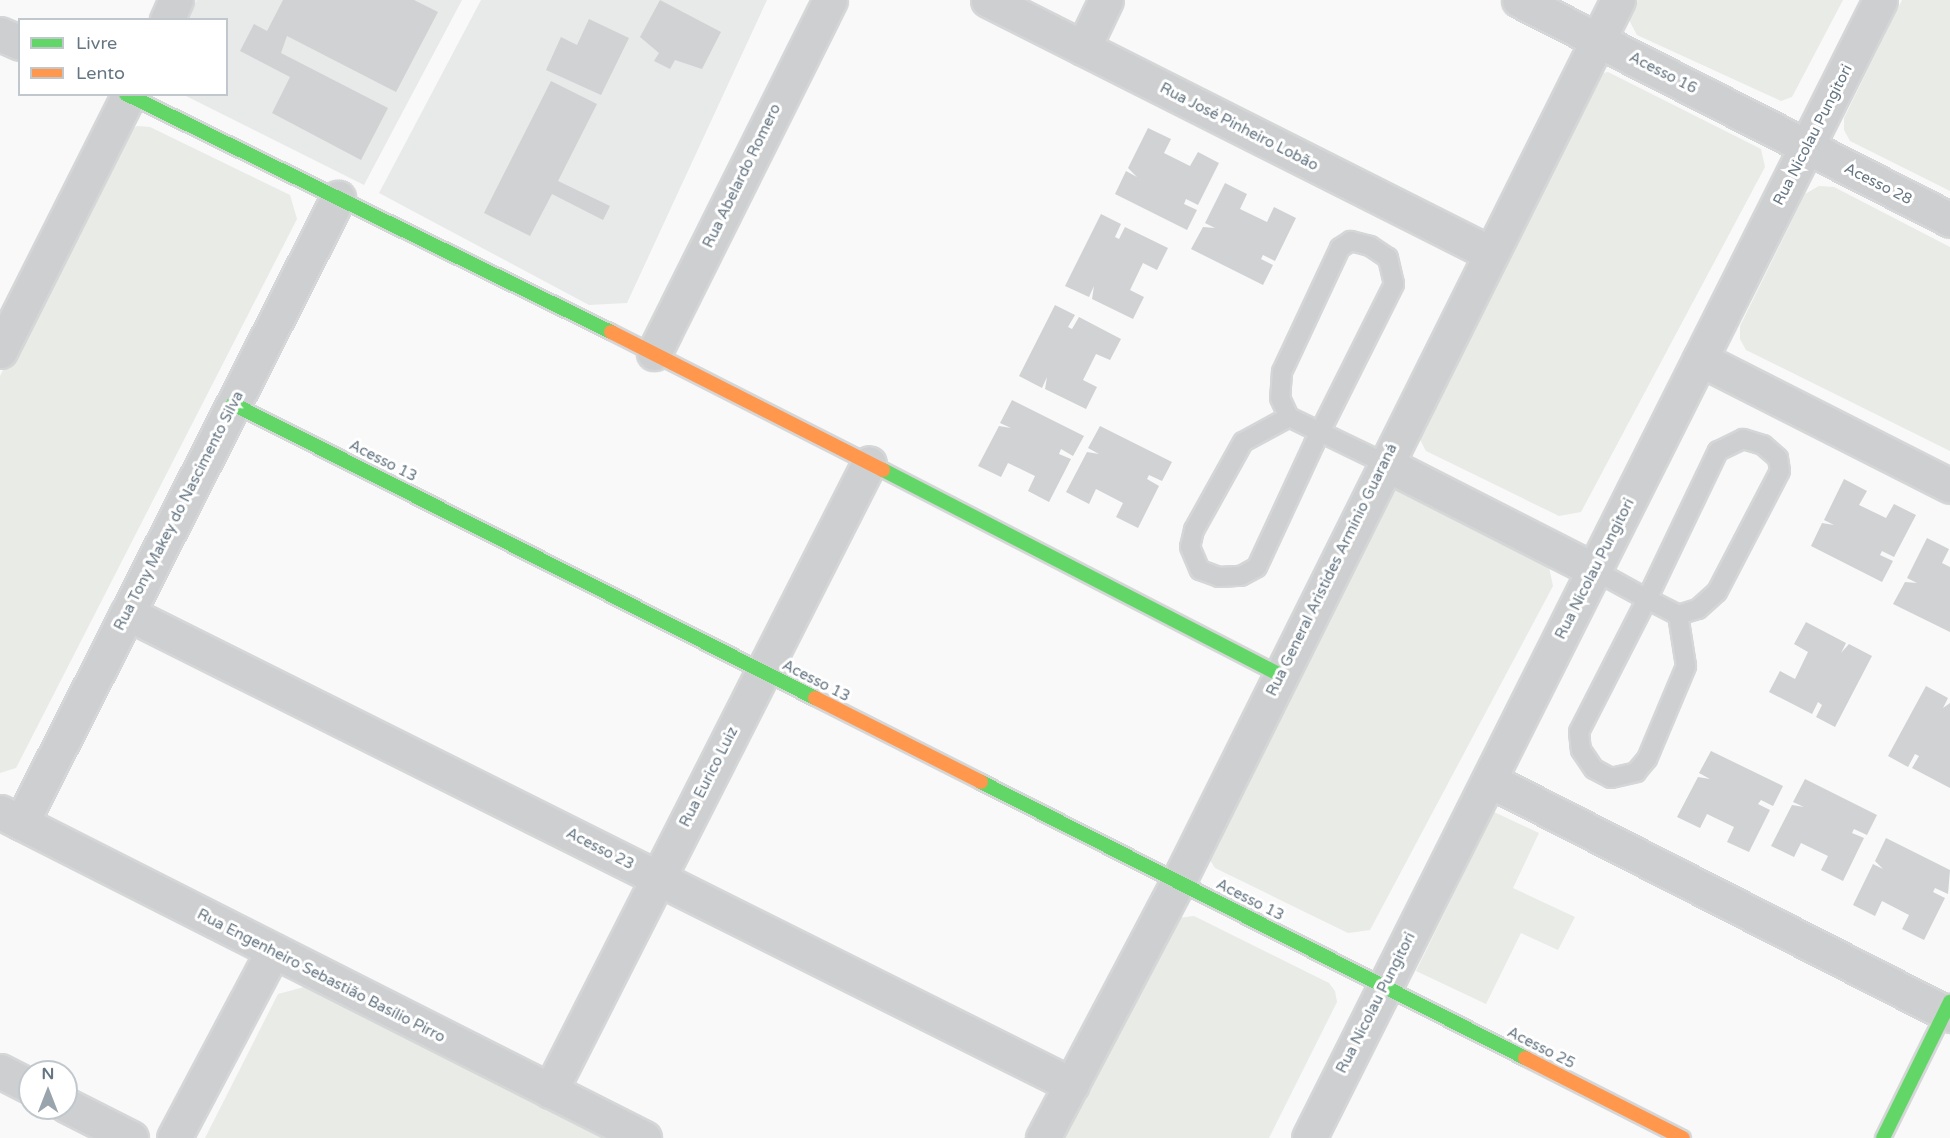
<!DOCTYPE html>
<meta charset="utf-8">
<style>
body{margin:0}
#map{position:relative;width:1950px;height:1138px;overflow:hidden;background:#f9f9f9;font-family:"Varela Round",sans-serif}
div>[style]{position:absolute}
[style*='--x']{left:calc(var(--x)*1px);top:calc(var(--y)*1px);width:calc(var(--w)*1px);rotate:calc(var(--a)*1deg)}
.built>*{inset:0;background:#e8e9e9}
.green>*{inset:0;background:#e8ebe6}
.building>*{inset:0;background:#d0d2d3}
.roads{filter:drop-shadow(2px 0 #d5d6d7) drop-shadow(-2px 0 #d5d6d7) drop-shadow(0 2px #d5d6d7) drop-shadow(0 -2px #d5d6d7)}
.lane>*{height:18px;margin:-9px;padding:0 9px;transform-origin:9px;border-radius:9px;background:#cecfd0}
.street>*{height:33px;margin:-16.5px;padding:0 16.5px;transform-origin:16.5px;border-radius:16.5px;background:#cecfd0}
.fast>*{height:14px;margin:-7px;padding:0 7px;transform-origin:7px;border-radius:7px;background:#63d668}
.slow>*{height:14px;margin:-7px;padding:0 7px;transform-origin:7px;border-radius:7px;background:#ff974d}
span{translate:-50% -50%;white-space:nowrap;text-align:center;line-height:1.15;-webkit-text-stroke:6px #fff;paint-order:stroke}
.street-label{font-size:15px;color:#657683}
.legend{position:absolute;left:18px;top:18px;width:210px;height:78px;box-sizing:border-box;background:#fff;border:2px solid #c1c8cd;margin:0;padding:8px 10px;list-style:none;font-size:18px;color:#657683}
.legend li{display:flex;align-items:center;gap:12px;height:30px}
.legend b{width:30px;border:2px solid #c1c8cd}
.north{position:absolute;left:18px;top:1060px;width:60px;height:60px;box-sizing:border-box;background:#fff;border:2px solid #c1c8cd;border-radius:50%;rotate:0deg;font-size:16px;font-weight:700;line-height:24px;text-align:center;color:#657683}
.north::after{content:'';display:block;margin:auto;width:21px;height:27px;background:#99a4ac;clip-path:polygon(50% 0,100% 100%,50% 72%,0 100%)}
</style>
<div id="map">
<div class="built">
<div style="clip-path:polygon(197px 0,462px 0,364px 185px,184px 95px,226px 94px,226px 20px,187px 19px)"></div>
<div style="clip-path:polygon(481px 0,767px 0,627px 303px,589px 305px,379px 193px)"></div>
</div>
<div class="green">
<div style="clip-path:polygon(1638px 0,1843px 0,1792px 97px,1781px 101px,1637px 35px,1629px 20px)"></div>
<div style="clip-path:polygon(1902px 0,1950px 0,1950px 191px,1850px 141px,1844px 130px,1844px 118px)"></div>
<div style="clip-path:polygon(1608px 72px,1761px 149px,1765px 167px,1581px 512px,1559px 516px,1426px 451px,1418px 436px,1598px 74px)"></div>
<div style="clip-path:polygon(137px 126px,150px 127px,290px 195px,297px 219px,16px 768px,0 773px,0 376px,120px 137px)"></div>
<div style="clip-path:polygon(1819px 186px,1834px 187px,1950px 247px,1950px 451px,1746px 350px,1740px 339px,1740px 326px,1805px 194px)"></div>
<div style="clip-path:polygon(1397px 490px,1549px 567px,1553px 586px,1370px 930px,1348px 933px,1215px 868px,1206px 854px,1386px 493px)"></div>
<div style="clip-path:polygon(1494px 812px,1539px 833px,1513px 888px,1575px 917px,1558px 950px,1521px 933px,1486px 1004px,1416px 971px)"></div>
<div style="clip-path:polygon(1194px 916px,1329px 983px,1335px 991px,1337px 1002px,1269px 1138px,1055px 1138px,1164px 933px,1178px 918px)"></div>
<div style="clip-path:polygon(308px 986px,605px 1138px,205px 1138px,278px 994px)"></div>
</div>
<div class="building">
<div style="clip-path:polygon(283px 0,414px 0,438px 12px,396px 92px,287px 36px,281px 53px,388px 108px,361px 160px,272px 113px,290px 77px,240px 51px,254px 24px,267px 31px)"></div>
<div style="clip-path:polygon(660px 0,721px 32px,702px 69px,675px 60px,670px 69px,654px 61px,659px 53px,640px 37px)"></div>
<div style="clip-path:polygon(589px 19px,629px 38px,601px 95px,546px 70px,561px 37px,577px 45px)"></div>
<div style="clip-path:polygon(551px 81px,597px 104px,558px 181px,610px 206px,603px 220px,552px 194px,530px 236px,484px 213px)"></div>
<div style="clip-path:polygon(1148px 128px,1171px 139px,1164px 153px,1190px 166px,1198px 152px,1219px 163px,1198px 205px,1186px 199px,1184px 204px,1197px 210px,1187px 230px,1115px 194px,1126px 171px,1137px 177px,1128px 168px)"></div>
<div style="clip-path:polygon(1225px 183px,1247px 194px,1240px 209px,1267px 222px,1274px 207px,1296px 218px,1275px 261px,1263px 255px,1261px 259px,1273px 265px,1263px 285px,1191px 249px,1203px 227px,1215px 228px,1205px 223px)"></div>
<div style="clip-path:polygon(1101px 214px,1121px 224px,1115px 237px,1119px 239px,1125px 227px,1168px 248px,1157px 270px,1143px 263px,1130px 290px,1144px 297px,1133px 319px,1092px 299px,1094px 286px,1089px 297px,1065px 286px)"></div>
<div style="clip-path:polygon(1055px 305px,1075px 315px,1068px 327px,1072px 329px,1079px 317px,1121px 339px,1110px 360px,1096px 354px,1083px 380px,1097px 387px,1086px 409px,1045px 389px,1047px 377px,1042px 388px,1019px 376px)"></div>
<div style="clip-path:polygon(1012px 400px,1084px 436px,1073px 456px,1061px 449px,1059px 454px,1071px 459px,1049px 502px,1028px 491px,1035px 476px,1008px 463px,1001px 477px,978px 466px,999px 426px,1011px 428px,1000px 423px)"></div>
<div style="clip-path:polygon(1100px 426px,1172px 462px,1162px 481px,1149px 475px,1147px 479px,1159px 486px,1138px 528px,1116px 517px,1123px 503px,1096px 489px,1089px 504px,1066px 492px,1087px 452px,1099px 454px,1088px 448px)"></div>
<div style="clip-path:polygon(1844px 479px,1867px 491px,1859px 505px,1886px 518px,1894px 504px,1916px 515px,1894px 557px,1882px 551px,1880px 555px,1893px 561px,1882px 582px,1811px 546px,1822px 523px,1834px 525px,1824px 520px)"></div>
<div style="clip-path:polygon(1927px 538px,1949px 549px,1942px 563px,1950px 567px,1950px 632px,1893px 604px,1905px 582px,1917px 583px,1907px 578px)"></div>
<div style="clip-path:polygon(1806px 622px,1846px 643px,1841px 653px,1849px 644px,1872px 656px,1835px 727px,1816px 717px,1822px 705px,1818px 702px,1812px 714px,1769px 692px,1780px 671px,1795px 679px,1808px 652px,1794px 644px)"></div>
<div style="clip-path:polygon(1926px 686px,1948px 698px,1943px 708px,1950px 703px,1950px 788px,1912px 768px,1919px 756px,1915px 754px,1908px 767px,1888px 756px)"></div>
<div style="clip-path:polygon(1711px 751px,1783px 786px,1773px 806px,1761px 800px,1758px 804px,1770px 810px,1749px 852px,1727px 842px,1734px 827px,1707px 814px,1700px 828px,1677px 817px,1698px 777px,1710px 779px,1699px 773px)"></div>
<div style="clip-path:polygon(1805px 779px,1877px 815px,1867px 835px,1854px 829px,1852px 833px,1864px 838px,1843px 881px,1821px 870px,1828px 856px,1801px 843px,1794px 857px,1771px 846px,1792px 805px,1804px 807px,1793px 802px)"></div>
<div style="clip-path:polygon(1886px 838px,1950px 870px,1948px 894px,1935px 888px,1933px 892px,1945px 898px,1924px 940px,1902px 929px,1909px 915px,1882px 901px,1875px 916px,1853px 905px,1873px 864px,1883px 869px,1875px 861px)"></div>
</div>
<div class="roads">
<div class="lane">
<div style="--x:1289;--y:417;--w:52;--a:151.5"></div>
<div style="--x:1243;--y:442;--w:101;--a:119.1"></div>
<div style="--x:1194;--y:530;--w:17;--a:103"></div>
<div style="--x:1190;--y:547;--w:25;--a:67"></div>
<div style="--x:1200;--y:570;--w:20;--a:20"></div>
<div style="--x:1219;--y:577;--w:22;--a:-3"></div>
<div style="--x:1241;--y:576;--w:18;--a:-29"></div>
<div style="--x:1257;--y:567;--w:136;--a:-65.1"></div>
<div style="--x:1314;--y:444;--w:179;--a:-63.4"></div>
<div style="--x:1394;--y:284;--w:27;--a:-103"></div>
<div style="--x:1388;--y:258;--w:22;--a:-146"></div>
<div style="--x:1370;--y:246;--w:20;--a:-165"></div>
<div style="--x:1351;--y:241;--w:13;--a:148"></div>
<div style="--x:1340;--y:248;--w:137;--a:115.1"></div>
<div style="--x:1282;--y:372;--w:26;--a:94"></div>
<div style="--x:1280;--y:398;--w:21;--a:65"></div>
<div style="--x:1289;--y:417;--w:34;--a:26"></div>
<div style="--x:1320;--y:432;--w:71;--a:25.8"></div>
<div style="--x:1594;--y:570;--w:60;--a:28.7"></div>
<div style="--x:1647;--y:599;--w:35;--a:27"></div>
<div style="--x:1678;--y:615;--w:21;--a:-17"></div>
<div style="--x:1698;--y:609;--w:25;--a:-42"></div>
<div style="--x:1717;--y:592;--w:136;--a:-62.5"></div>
<div style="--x:1780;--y:471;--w:13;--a:-99"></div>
<div style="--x:1778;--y:458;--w:20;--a:-139"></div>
<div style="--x:1763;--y:445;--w:21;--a:-163"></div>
<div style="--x:1743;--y:439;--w:28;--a:154"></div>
<div style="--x:1718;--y:451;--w:164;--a:115.6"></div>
<div style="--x:1647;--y:599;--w:149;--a:117.1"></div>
<div style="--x:1579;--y:732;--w:18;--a:84"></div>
<div style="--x:1581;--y:750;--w:23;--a:56"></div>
<div style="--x:1594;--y:769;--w:19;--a:28"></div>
<div style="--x:1611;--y:778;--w:26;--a:-13"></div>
<div style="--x:1636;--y:772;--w:17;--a:-50"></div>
<div style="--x:1647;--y:759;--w:101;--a:-67.2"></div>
<div style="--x:1686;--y:666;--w:52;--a:-98.9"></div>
</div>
<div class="street">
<div style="--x:988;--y:0;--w:562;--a:26.75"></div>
<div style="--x:1519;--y:0;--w:484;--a:27"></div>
<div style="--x:167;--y:20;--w:22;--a:-66"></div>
<div style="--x:0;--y:34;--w:22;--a:24"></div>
<div style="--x:1083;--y:48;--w:53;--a:-64.4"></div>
<div style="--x:0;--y:351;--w:288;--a:-63.3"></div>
<div style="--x:654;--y:353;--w:394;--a:-63.5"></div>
<div style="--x:1700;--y:359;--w:280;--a:26.9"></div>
<div style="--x:1384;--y:463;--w:236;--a:27"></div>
<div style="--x:127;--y:613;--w:1056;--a:26.54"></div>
<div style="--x:1489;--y:780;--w:517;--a:27.01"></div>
<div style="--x:0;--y:812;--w:722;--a:26.85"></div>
<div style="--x:21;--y:823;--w:701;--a:-63.11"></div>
<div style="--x:0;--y:1071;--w:34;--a:27"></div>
<div style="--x:550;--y:1091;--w:704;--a:-63.07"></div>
<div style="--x:66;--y:1105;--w:73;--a:26.9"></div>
<div style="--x:174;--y:1138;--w:212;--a:-62.1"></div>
<div style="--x:1043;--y:1138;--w:289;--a:-62.2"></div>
<div style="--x:1178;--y:882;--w:986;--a:-63.49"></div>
<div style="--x:1309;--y:1138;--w:1273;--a:-63.35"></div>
</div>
<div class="fast">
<div style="--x:126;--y:94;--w:540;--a:26.14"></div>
<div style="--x:233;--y:404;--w:652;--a:26.8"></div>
<div style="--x:883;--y:470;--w:445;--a:27.3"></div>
<div style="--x:981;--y:782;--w:610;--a:26.9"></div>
<div style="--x:1883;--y:1138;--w:152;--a:-63.8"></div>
</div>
<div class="slow">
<div style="--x:611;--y:332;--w:305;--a:26.9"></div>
<div style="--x:815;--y:698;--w:186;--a:26.8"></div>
<div style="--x:1525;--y:1058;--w:177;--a:26.9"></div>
</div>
</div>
<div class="street-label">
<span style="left:1663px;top:73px;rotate:27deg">Acesso 16</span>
<span style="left:1239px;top:127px;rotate:27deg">Rua José Pinheiro Lobão</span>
<span style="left:1813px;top:135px;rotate:-63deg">Rua Nicolau Pungitori</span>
<span style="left:742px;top:176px;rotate:-64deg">Rua Abelardo Romero</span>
<span style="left:1878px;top:184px;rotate:27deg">Acesso 28</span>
<span style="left:383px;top:461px;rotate:27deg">Acesso 13</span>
<span style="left:179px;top:511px;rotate:-63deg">Rua Tony Makey do Nascimento Silva</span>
<span style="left:1595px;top:569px;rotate:-63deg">Rua Nicolau Pungitori</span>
<span style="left:1332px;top:570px;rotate:-64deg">Rua General Aristides Armínio Guaraná</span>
<span style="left:816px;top:681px;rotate:27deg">Acesso 13</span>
<span style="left:709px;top:777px;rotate:-63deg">Rua Eurico Luiz</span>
<span style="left:600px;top:849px;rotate:27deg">Acesso 23</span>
<span style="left:1250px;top:900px;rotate:27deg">Acesso 13</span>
<span style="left:321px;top:976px;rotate:27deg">Rua Engenheiro Sebastião Basílio Pirro</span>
<span style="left:1376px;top:1003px;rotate:-63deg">Rua Nicolau Pungitori</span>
<span style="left:1541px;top:1048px;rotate:27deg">Acesso 25</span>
</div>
<ul class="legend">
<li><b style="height:8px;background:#63d668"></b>Livre</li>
<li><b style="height:8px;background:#ff974d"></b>Lento</li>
</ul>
<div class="north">N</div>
</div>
